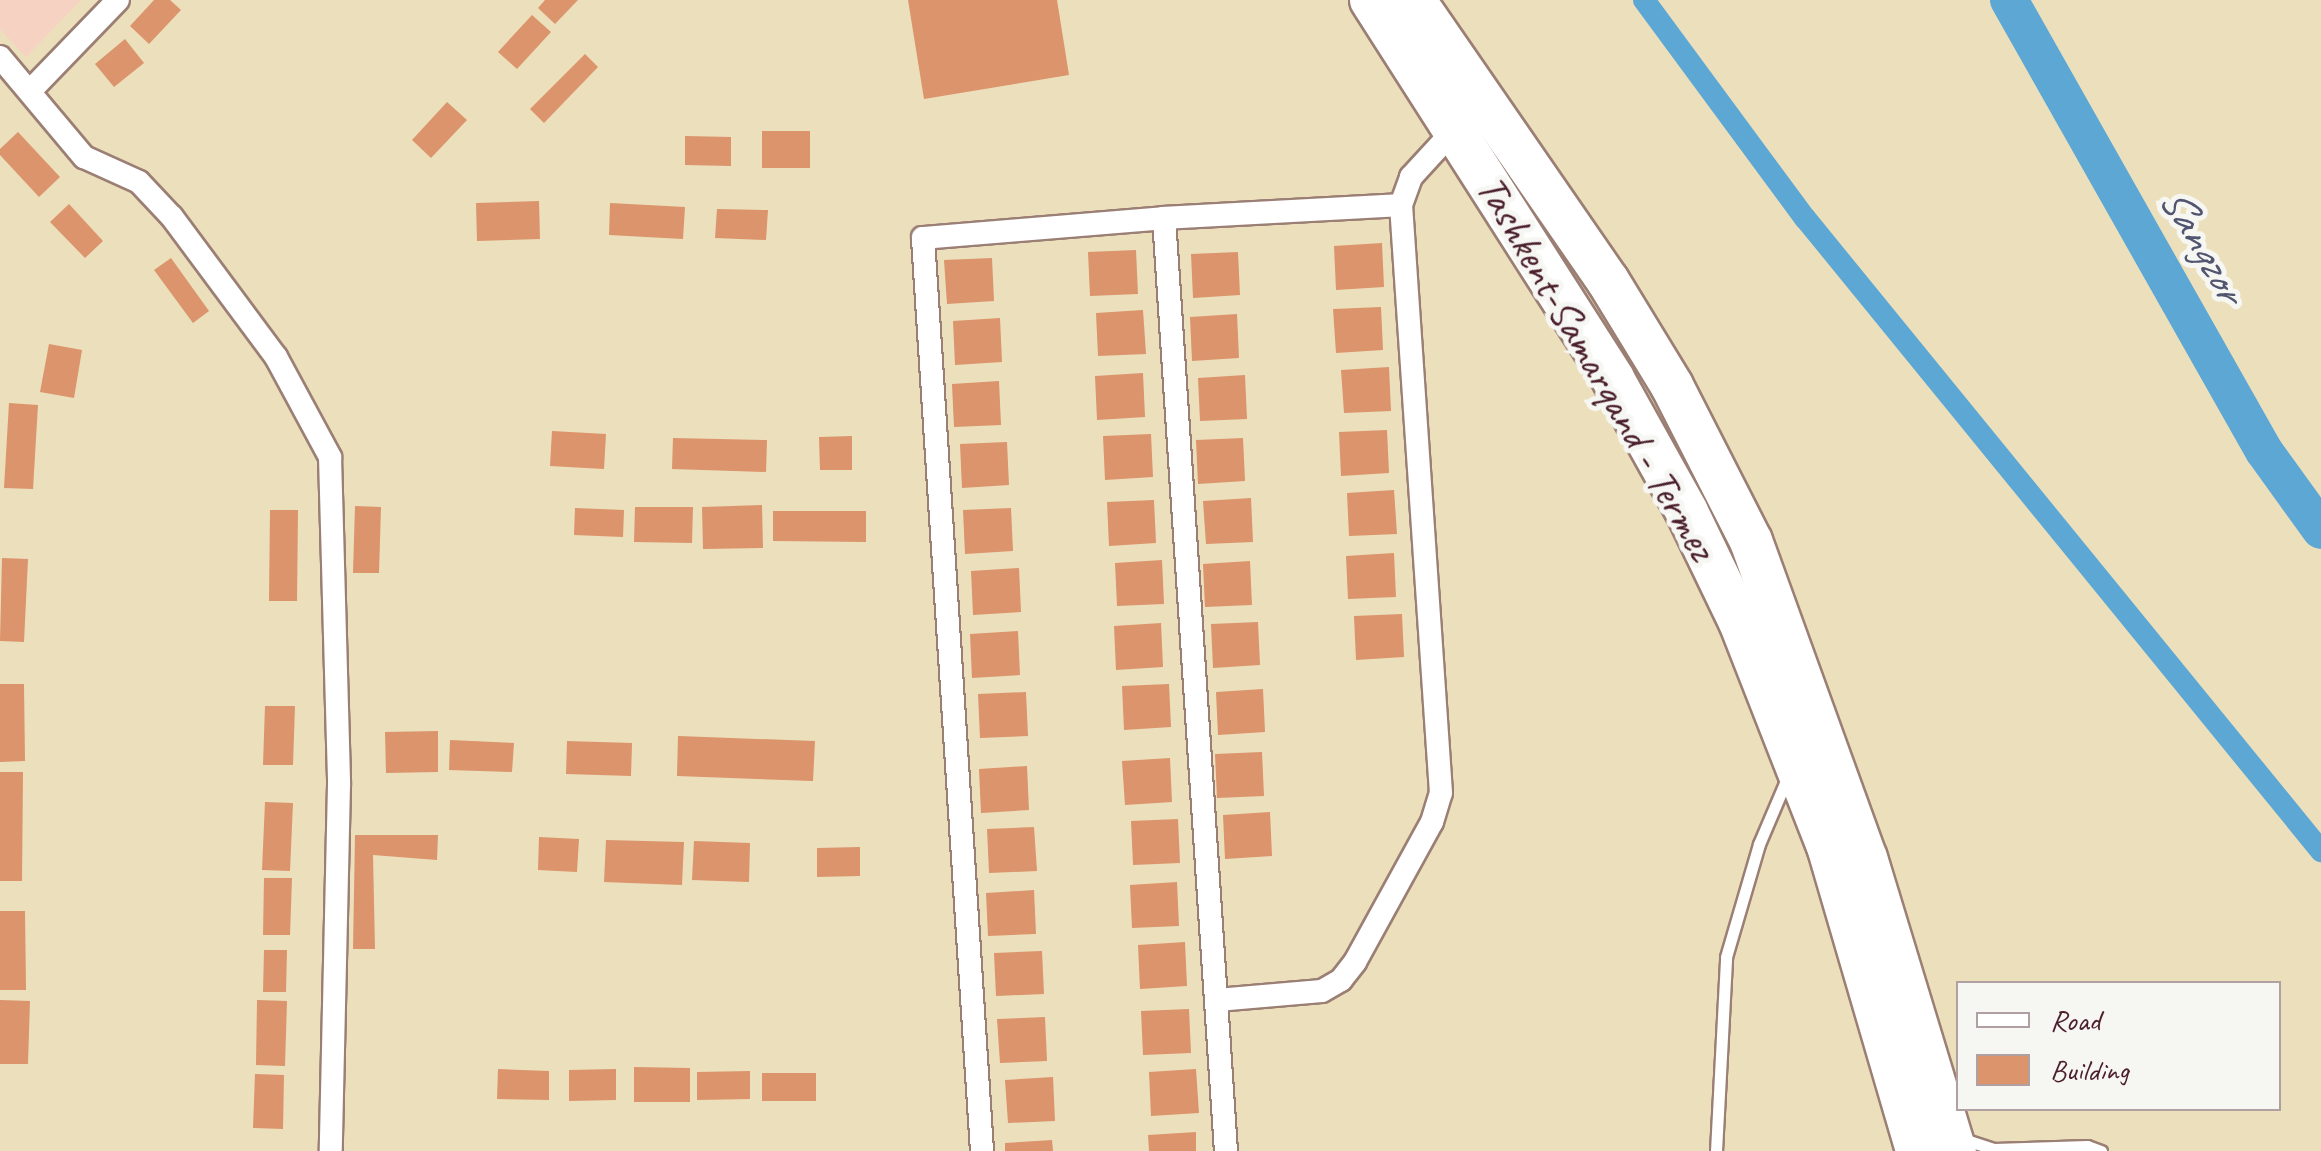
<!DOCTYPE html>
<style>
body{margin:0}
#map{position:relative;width:2321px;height:1151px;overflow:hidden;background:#ecdfbc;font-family:Caveat,sans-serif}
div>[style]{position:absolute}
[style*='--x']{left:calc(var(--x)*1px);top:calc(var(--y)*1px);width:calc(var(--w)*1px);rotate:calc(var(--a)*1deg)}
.built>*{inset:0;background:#f5d2c2}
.canal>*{height:22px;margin:-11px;padding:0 11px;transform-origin:11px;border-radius:11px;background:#5ca7d4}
.river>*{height:38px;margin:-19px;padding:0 19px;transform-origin:19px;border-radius:19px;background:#5ca7d4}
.building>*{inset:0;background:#db946b}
.roads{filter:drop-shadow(2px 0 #9b7f74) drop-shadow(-2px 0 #9b7f74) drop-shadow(0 2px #9b7f74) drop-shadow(0 -2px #9b7f74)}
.lane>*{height:11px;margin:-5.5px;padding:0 5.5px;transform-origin:5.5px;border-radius:5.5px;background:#fff}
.street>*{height:22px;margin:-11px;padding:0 11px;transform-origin:11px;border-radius:11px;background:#fff}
.highway>*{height:42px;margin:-21px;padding:0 21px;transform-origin:21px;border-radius:21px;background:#fff}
span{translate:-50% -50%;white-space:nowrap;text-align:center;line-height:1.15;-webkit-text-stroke:10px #f6f6f2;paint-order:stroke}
.street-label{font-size:42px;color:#4a1f2b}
.water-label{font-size:45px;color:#51556f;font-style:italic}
.legend{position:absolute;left:1956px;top:981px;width:325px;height:130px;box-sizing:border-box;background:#f6f6f2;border:2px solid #b1a0a2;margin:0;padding:12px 18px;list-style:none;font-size:30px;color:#4a1f2b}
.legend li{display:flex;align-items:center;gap:20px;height:50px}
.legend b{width:50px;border:2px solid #b1a0a2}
</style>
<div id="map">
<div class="built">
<div style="clip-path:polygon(0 0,81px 0,26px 57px,0 29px)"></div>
</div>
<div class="canal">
<div style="--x:1644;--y:0;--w:271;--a:53.6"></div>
<div style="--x:1805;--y:218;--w:817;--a:50.81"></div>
</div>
<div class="river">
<div style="--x:2009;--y:0;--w:518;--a:60.52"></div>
<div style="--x:2264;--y:451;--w:97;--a:54.2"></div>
</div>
<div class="building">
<div style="clip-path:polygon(154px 0,170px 0,181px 10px,149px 44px,130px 26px)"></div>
<div style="clip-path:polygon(545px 0,578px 0,555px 24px,538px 8px)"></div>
<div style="clip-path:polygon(908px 0,1057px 0,1069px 75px,924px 99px)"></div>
<div style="clip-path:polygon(532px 15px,551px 32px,517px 69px,498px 52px)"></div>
<div style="clip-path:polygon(125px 39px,144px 63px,114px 87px,95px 64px)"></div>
<div style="clip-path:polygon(585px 54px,598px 67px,544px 123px,530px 109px)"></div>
<div style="clip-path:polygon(447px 102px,467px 120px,431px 158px,412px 140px)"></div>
<div style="clip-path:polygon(762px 131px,810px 131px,810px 168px,762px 168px)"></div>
<div style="clip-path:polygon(18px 132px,60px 177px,39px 197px,0 155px,0 149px)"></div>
<div style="clip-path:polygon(685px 136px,731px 137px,731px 166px,685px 165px)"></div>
<div style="clip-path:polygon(539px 201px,540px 239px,477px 241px,476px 203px)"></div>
<div style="clip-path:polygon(610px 203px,685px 207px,683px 239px,609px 235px)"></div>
<div style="clip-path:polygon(69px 204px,103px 241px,85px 258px,50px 222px)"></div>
<div style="clip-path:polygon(717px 209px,768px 210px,766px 240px,715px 238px)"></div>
<div style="clip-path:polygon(1382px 243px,1384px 287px,1336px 290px,1334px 246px)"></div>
<div style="clip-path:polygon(1136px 250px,1138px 294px,1090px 296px,1088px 252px)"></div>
<div style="clip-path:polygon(1238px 252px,1240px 295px,1193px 298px,1191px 254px)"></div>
<div style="clip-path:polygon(171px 258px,209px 311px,193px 323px,154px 270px)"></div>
<div style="clip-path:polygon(992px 258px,994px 301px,947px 304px,944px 260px)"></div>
<div style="clip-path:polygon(1381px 307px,1383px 350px,1336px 353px,1333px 309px)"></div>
<div style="clip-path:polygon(1143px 310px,1146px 354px,1098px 356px,1096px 313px)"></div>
<div style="clip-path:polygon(1237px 314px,1239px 358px,1192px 361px,1190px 317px)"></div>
<div style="clip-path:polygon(1000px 318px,1002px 362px,955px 365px,953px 321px)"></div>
<div style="clip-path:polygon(49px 344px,82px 350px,74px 398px,40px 392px)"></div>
<div style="clip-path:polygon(1389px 367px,1391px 411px,1344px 413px,1341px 370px)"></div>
<div style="clip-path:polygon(1143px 373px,1145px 417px,1097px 420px,1095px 376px)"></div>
<div style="clip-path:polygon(1245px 375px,1247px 419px,1200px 421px,1198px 378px)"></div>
<div style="clip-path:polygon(999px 381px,1001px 425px,954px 427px,952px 384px)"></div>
<div style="clip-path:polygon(9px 403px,38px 405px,33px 489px,4px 488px)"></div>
<div style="clip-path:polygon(1387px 430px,1389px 473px,1341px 476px,1339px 432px)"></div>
<div style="clip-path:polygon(552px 431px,606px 434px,604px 469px,550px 466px)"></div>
<div style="clip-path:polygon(1151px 434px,1153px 477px,1105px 480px,1103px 436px)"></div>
<div style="clip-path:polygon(852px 436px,852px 470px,820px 470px,819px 437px)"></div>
<div style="clip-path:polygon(673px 438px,767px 440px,766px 472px,672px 469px)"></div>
<div style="clip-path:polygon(1243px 438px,1245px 481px,1198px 484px,1196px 440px)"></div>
<div style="clip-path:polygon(1007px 442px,1009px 485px,962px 488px,960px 444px)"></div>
<div style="clip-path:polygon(1394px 490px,1397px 534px,1349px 536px,1347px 493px)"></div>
<div style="clip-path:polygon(1251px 498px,1253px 542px,1206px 544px,1203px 501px)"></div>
<div style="clip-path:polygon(1154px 500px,1156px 543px,1109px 546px,1107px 502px)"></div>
<div style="clip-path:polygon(762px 505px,763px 548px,703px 549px,702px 507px)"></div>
<div style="clip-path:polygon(355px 506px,381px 507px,379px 573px,353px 573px)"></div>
<div style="clip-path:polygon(635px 507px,693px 507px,692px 543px,634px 542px)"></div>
<div style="clip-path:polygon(575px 508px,624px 510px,623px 537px,574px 535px)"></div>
<div style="clip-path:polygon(1011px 508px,1013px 551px,965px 554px,963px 510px)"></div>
<div style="clip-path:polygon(270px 510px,298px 510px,297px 601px,269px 601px)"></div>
<div style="clip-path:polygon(773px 511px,866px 511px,866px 542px,773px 541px)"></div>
<div style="clip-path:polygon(1394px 553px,1396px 597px,1348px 599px,1346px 556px)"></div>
<div style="clip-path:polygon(2px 558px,28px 559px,24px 642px,0 641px)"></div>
<div style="clip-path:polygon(1162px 560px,1164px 604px,1117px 606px,1115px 563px)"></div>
<div style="clip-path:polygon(1250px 561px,1252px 605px,1205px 607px,1203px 564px)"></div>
<div style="clip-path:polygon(1019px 568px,1021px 612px,973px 615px,971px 571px)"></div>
<div style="clip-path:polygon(1402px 614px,1404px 657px,1356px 660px,1354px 616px)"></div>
<div style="clip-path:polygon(1258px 622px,1260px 665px,1213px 668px,1211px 624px)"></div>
<div style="clip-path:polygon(1161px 623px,1163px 667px,1116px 670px,1114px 626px)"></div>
<div style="clip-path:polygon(1018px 631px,1020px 675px,972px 678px,970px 634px)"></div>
<div style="clip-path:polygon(0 684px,24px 684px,25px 761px,0 762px)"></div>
<div style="clip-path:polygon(1169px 684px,1171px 727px,1124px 730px,1122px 686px)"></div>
<div style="clip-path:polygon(1263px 689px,1265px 732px,1218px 735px,1216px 692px)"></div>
<div style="clip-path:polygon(1026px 692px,1028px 736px,980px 738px,978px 694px)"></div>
<div style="clip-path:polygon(265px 706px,295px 706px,293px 765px,263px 765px)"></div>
<div style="clip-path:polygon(438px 731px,438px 772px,386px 773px,385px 732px)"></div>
<div style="clip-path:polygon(678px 736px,815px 741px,813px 781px,677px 776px)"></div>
<div style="clip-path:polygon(450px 740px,514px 743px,512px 772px,449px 770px)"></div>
<div style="clip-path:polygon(567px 741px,632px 743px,631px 776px,566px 774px)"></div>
<div style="clip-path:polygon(1262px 752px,1264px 796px,1217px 798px,1215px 754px)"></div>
<div style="clip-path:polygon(1170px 758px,1172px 802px,1125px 805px,1122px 761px)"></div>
<div style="clip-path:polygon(1027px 766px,1029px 810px,981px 813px,979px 769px)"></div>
<div style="clip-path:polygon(0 772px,23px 772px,22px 881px,0 881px)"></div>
<div style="clip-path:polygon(265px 802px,293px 803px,290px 871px,262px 870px)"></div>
<div style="clip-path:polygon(1270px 812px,1272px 856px,1225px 859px,1223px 815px)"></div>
<div style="clip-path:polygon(1178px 819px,1180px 863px,1133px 865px,1131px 821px)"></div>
<div style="clip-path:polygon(1034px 827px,1037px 871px,989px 873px,987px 829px)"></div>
<div style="clip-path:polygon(355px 835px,438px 835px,437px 860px,373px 855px,375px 949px,353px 949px)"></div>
<div style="clip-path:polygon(539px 837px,579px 839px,577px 872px,538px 870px)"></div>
<div style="clip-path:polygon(606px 840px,684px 842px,682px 885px,604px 882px)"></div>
<div style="clip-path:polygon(694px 841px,750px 843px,749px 882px,692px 880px)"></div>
<div style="clip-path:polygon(860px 847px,860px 876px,817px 877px,817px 848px)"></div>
<div style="clip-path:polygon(264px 878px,292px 878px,290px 935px,263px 935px)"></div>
<div style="clip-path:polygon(1177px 882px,1179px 926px,1132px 928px,1130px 885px)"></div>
<div style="clip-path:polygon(1034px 890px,1036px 934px,988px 936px,986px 893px)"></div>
<div style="clip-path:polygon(0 911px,25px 911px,26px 990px,0 990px)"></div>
<div style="clip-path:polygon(1185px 942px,1187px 986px,1140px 989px,1138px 945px)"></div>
<div style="clip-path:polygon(264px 950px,287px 950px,286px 992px,263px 992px)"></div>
<div style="clip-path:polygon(1042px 951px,1044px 994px,996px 996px,994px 953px)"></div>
<div style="clip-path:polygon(0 1000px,30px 1001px,28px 1064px,0 1064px)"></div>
<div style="clip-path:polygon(257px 1000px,287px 1001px,285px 1066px,256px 1065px)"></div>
<div style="clip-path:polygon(1189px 1009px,1191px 1053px,1143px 1055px,1141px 1011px)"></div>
<div style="clip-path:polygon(1045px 1017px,1047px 1061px,1000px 1063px,997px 1019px)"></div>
<div style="clip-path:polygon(634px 1067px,690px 1068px,690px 1102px,634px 1102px)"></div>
<div style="clip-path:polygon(498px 1069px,549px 1071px,549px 1100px,497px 1099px)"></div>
<div style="clip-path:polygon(616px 1069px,616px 1100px,569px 1101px,569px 1070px)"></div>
<div style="clip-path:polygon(1196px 1069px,1199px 1113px,1151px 1116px,1149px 1072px)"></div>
<div style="clip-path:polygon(750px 1071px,750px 1099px,697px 1100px,697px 1072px)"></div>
<div style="clip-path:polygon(762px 1073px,816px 1073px,816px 1101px,762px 1101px)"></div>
<div style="clip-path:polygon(255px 1074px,284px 1075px,283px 1129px,253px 1128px)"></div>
<div style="clip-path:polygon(1053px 1077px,1055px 1121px,1008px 1123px,1005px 1080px)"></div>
<div style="clip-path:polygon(1196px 1132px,1196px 1151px,1149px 1151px,1148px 1135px)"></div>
<div style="clip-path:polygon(1052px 1140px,1053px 1151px,1005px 1151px,1005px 1143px)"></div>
</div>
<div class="roads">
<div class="lane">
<div style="--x:1963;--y:1139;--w:33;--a:18"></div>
<div style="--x:1994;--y:1149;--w:93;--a:-1.8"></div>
<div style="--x:2087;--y:1146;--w:15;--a:20"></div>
<div style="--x:1716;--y:1151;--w:194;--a:-87"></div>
<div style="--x:1726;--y:957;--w:118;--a:-73.7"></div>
<div style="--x:1759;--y:844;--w:74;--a:-66.9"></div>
</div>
<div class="street">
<div style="--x:0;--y:57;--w:131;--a:50"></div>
<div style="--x:84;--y:157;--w:60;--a:24.4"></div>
<div style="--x:139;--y:182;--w:48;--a:46.7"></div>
<div style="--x:172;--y:217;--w:174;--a:53.4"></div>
<div style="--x:276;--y:357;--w:114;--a:61.6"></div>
<div style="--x:330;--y:457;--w:328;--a:88.4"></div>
<div style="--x:339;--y:785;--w:366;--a:91.3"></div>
<div style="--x:31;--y:90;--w:125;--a:-46"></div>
<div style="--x:1164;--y:218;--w:237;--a:-3.1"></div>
<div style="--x:1217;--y:1000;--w:105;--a:-4.9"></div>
<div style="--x:1322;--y:991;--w:22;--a:-30"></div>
<div style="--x:1341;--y:980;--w:23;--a:-52"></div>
<div style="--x:1355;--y:962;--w:160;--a:-61.2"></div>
<div style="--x:1432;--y:822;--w:30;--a:-73"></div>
<div style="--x:1441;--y:793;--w:589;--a:-93.89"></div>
<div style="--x:1401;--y:205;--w:30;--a:-70"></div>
<div style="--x:1411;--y:177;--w:64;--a:-47.5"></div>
<div style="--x:982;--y:1151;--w:915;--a:-93.7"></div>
<div style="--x:923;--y:238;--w:242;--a:-4.7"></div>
<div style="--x:1164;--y:218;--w:935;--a:86.2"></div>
</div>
<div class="highway">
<div style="--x:1371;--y:0;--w:450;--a:57.4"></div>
<div style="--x:1613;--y:379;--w:152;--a:60.9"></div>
<div style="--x:1687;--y:512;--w:122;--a:64.3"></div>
<div style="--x:1740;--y:622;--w:241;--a:68.6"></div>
<div style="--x:1828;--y:846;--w:318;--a:73.7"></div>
<div style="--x:1414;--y:0;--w:341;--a:55.4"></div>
<div style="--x:1608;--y:281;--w:123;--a:58.6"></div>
<div style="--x:1672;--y:386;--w:174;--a:63"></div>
<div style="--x:1751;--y:541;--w:337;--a:70.1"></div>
<div style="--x:1866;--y:858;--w:306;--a:73.1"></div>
</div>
</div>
<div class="street-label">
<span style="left:1596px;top:368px;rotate:60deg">Tashkent-Samarqand - Termez</span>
</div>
<div class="water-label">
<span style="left:2202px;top:244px;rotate:60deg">Sangzor</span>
</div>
<ul class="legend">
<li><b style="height:12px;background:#fff"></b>Road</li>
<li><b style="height:28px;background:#db946b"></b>Building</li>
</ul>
</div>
